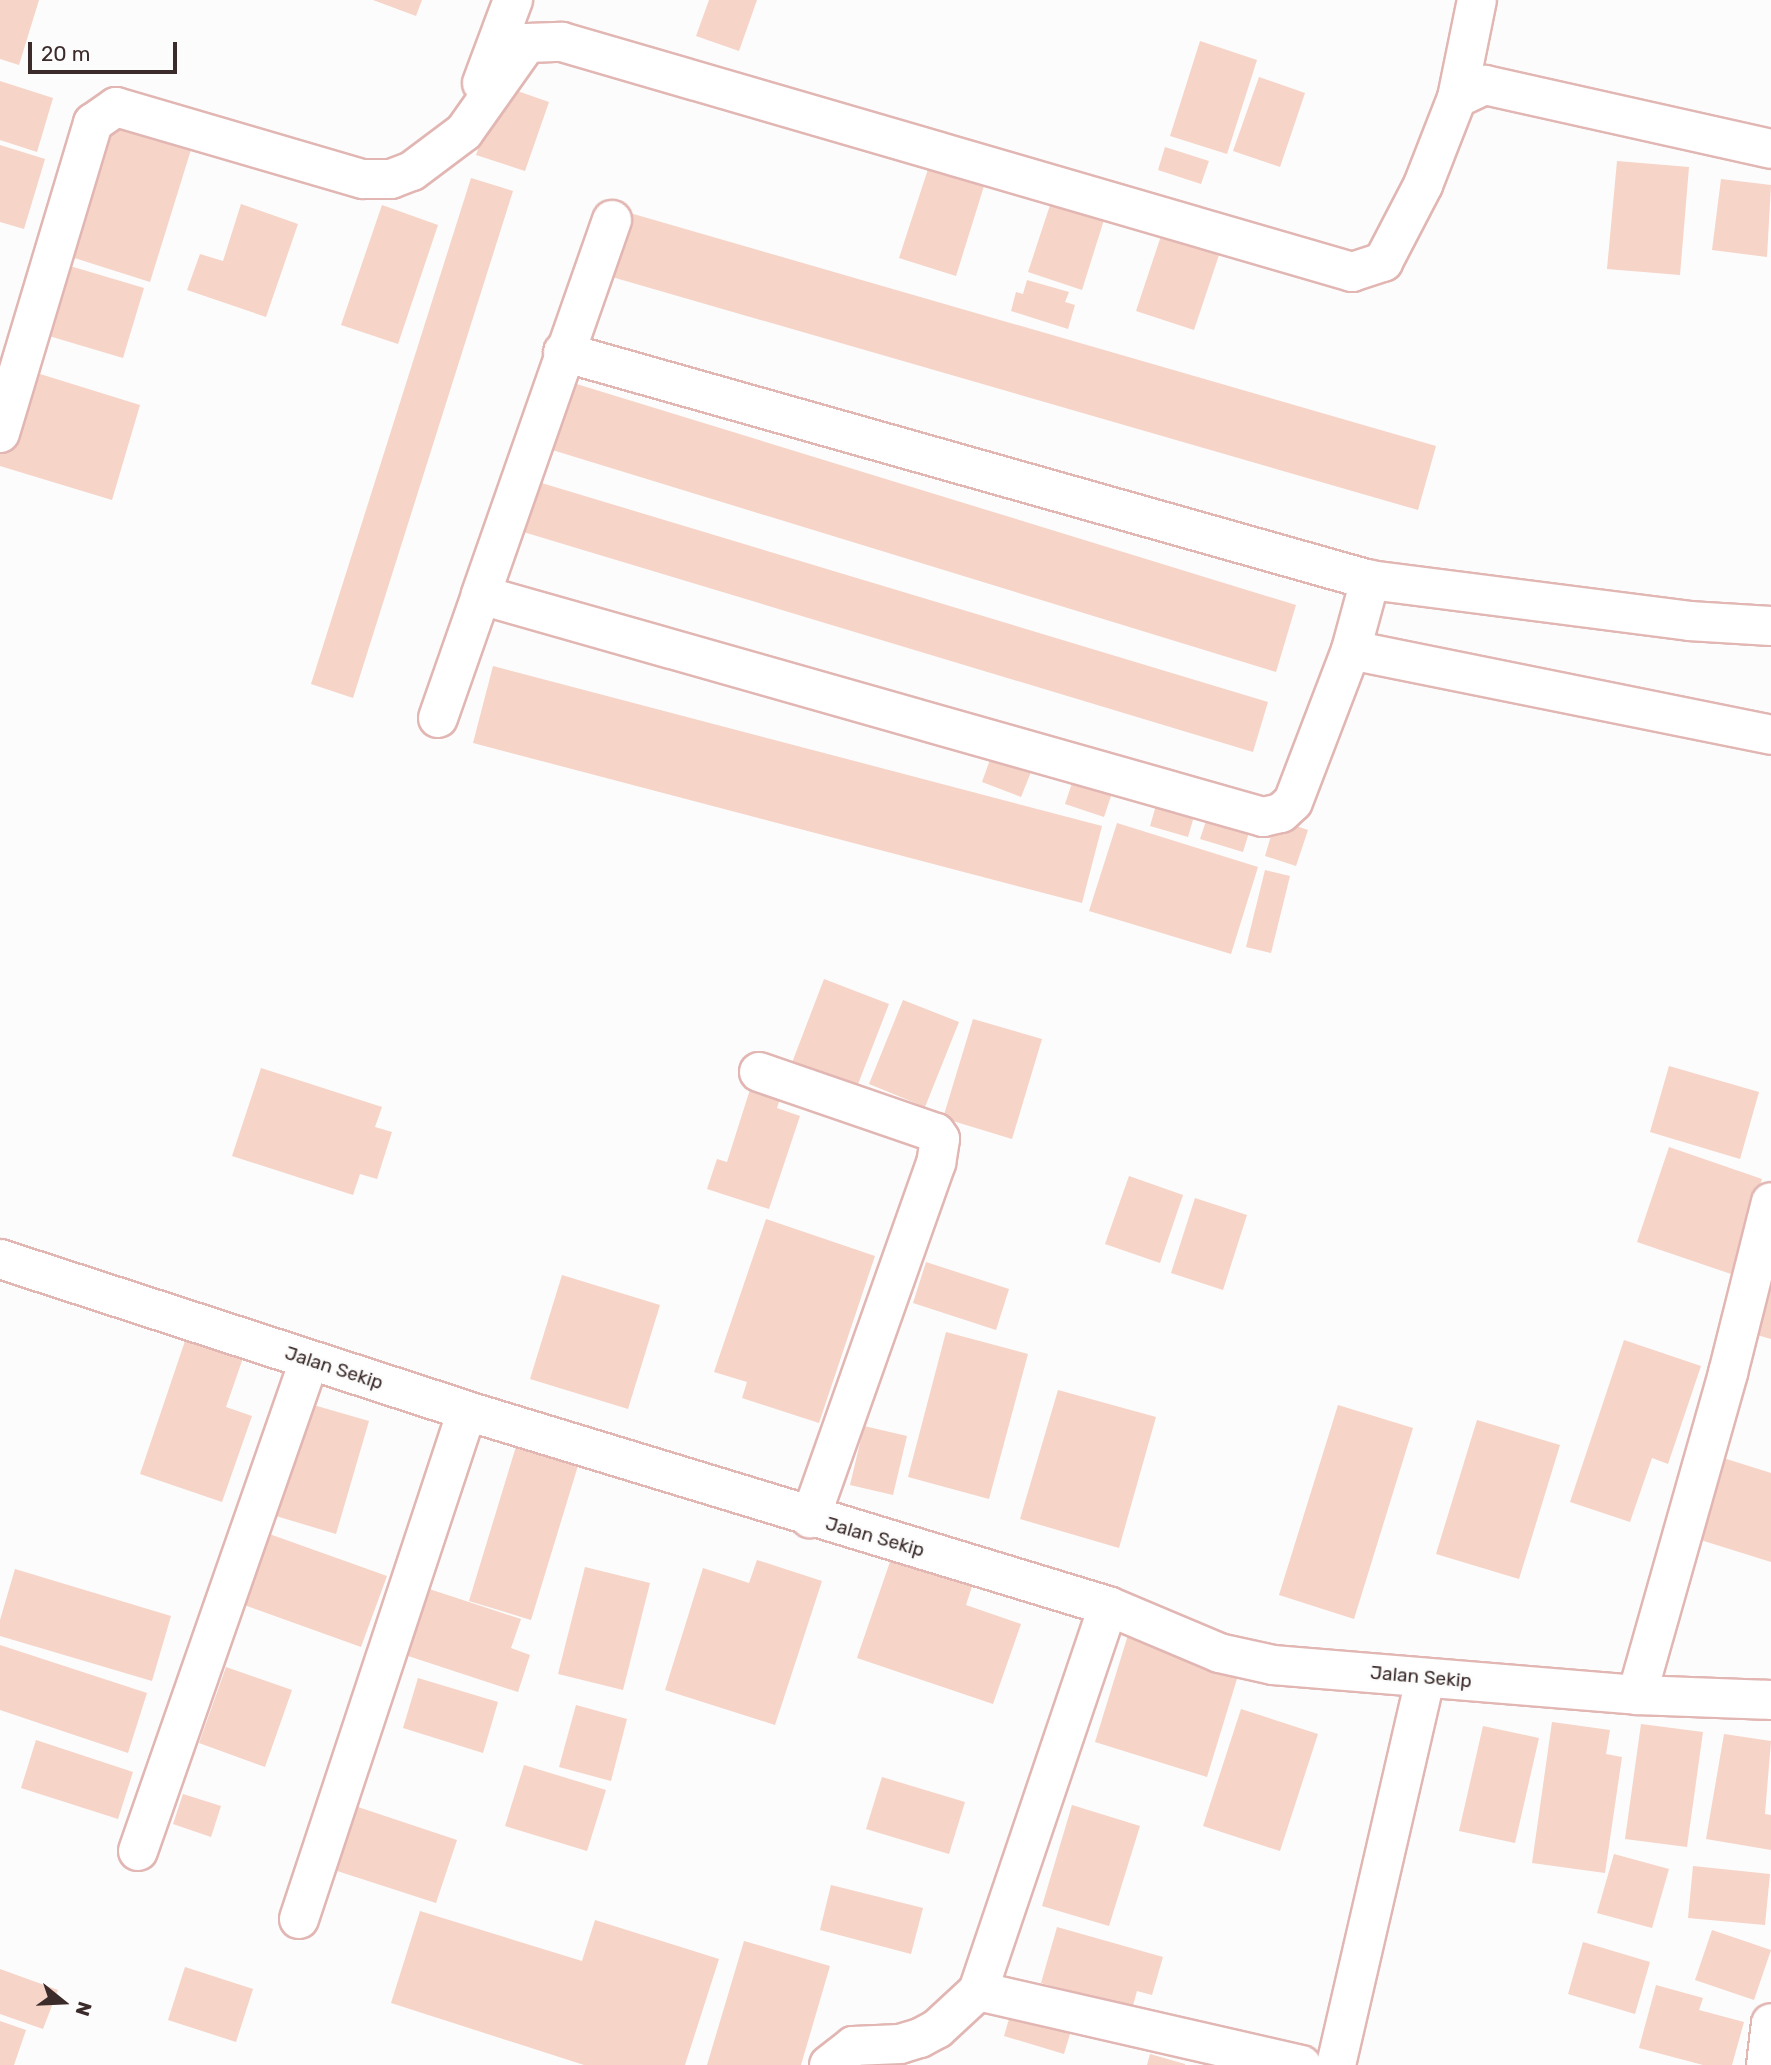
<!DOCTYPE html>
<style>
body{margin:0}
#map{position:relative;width:1771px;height:2065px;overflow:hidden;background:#fcfcfc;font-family:Rubik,sans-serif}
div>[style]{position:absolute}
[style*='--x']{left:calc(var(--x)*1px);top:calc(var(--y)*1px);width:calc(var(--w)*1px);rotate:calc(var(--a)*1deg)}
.building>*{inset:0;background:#f6d4c7}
.roads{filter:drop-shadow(2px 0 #e1b6b3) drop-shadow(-2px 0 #e1b6b3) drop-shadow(0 2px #e1b6b3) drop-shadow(0 -2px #e1b6b3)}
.street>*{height:38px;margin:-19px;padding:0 19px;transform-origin:19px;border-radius:19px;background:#fff}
span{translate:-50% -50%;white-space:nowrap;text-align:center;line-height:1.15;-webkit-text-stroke:5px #fcfcfc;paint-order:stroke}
.street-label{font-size:19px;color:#3b2b2a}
.north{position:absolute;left:28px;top:1967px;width:70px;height:70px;-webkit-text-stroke:5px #fcfcfc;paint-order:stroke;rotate:108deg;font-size:19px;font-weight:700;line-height:28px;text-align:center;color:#3b2b2a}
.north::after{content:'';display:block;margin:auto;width:24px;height:32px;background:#3b2b2a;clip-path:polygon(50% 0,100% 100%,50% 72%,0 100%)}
.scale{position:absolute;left:28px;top:42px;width:149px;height:32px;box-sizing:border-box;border:4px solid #3b2b2a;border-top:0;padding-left:9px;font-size:21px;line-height:24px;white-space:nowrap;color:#3b2b2a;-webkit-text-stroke:5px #fcfcfc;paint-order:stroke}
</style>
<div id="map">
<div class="building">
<div style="clip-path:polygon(0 0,39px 0,19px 65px,0 59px)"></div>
<div style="clip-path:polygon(373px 0,422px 0,416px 16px)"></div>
<div style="clip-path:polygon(709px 0,757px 0,739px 51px,696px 36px)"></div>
<div style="clip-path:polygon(1200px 41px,1257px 60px,1227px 154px,1170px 136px)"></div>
<div style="clip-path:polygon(1259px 77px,1305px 93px,1280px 167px,1233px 151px)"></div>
<div style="clip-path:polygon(0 81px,53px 98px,37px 152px,0 140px)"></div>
<div style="clip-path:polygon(500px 85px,549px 102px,525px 171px,476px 155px)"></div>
<div style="clip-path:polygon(109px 113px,194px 140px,150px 282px,65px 255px)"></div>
<div style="clip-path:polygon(0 145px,45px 159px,24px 229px,0 222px)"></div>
<div style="clip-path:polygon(1165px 147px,1209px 161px,1201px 184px,1158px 170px)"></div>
<div style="clip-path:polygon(1617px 161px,1689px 167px,1680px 275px,1607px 269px)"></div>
<div style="clip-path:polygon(930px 163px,989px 170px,956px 276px,899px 258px)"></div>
<div style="clip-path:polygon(471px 178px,513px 191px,353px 698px,311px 684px)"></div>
<div style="clip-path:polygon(1721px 179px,1771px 185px,1767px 257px,1712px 250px)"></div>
<div style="clip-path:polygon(1055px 190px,1108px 207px,1082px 290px,1028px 272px)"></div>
<div style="clip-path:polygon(241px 204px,298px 224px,266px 317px,187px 290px,200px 254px,223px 261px)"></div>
<div style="clip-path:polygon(382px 205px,438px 225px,398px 344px,341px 325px)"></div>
<div style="clip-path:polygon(630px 213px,1436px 446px,1418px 510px,612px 277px)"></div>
<div style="clip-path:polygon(1166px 221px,1224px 240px,1194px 330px,1136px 311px)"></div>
<div style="clip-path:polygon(70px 266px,144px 288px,123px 358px,49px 336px)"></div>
<div style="clip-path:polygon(1027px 280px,1069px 292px,1065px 302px,1075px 305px,1068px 329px,1011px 311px,1016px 292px,1023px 294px)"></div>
<div style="clip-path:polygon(24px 369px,140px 405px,112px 500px,0 466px,0 448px)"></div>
<div style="clip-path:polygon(570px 382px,1296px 605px,1276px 672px,549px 449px)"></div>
<div style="clip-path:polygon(535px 481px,1268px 702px,1253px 752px,520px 531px)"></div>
<div style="clip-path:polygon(493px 666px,1102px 826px,1082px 903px,473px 743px)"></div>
<div style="clip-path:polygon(991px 757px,1031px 772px,1021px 797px,982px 782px)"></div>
<div style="clip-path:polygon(1073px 780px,1112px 793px,1104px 817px,1065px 804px)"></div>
<div style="clip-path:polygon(1157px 802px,1195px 813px,1188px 837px,1150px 826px)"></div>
<div style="clip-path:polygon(1212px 803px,1254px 816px,1243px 852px,1200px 839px)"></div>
<div style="clip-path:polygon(1276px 819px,1308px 830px,1296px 866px,1265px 856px)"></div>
<div style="clip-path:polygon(1117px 823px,1258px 867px,1231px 954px,1089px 911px)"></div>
<div style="clip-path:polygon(1265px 870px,1290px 876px,1271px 953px,1246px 947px)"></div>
<div style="clip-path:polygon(824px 979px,889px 1004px,855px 1092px,790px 1068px)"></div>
<div style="clip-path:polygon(903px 1000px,959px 1022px,925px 1107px,869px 1084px)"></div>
<div style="clip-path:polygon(973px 1019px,1042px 1039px,1012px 1139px,943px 1118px)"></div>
<div style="clip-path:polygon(1669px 1066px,1759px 1092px,1740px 1159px,1650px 1132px)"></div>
<div style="clip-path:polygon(261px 1068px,382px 1107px,375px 1127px,392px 1132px,377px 1179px,360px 1174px,353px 1195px,232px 1156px)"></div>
<div style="clip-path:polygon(753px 1080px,783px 1090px,777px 1108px,800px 1116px,769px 1209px,707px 1189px,717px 1159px,727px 1162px)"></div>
<div style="clip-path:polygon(1669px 1147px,1762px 1179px,1731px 1274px,1637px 1242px)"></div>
<div style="clip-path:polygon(1129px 1176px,1183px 1195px,1160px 1263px,1105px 1244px)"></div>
<div style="clip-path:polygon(1195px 1198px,1247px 1215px,1223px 1290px,1171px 1273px)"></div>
<div style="clip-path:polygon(766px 1219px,875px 1256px,819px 1423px,742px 1398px,747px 1382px,714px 1372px)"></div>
<div style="clip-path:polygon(926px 1262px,1009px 1289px,996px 1330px,913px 1303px)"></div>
<div style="clip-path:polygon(562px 1275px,660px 1305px,628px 1409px,530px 1379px)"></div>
<div style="clip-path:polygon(1770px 1290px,1771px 1290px,1771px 1339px,1757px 1335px)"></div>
<div style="clip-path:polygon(946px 1332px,1028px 1354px,989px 1499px,908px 1477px)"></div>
<div style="clip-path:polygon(186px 1338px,243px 1358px,226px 1407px,252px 1416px,222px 1502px,140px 1474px)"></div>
<div style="clip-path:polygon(1624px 1340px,1701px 1366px,1668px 1464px,1652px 1458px,1630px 1522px,1570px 1502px)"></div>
<div style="clip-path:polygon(1058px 1390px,1156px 1417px,1119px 1548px,1020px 1519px)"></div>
<div style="clip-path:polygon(310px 1404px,369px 1421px,336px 1534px,276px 1516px)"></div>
<div style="clip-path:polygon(1338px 1405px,1413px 1428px,1354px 1619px,1279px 1595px)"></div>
<div style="clip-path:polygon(1477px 1420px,1560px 1445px,1519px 1579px,1436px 1554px)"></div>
<div style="clip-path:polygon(864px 1426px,907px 1436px,893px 1495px,850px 1485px)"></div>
<div style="clip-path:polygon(518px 1440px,580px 1459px,531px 1620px,469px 1601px)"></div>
<div style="clip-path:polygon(1717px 1456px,1771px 1473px,1771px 1562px,1691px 1537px)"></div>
<div style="clip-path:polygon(261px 1531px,387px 1576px,361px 1647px,236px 1602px)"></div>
<div style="clip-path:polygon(894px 1550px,975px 1577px,966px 1605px,1021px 1624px,993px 1704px,857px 1658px)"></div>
<div style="clip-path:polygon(757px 1560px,822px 1581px,775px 1725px,665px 1690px,703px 1568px,749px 1583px)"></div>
<div style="clip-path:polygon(585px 1567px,650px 1583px,623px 1690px,558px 1674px)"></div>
<div style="clip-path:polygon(15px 1569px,171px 1616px,152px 1681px,0 1636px,0 1620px)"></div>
<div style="clip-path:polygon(417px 1585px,521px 1619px,511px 1648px,530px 1655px,518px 1692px,396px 1652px)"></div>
<div style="clip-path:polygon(1128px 1635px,1240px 1669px,1207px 1777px,1095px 1742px)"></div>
<div style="clip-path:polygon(0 1645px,147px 1693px,128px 1753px,0 1710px)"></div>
<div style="clip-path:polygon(226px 1667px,292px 1690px,265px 1767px,199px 1743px)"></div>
<div style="clip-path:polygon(418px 1678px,498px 1702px,483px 1753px,403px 1728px)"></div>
<div style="clip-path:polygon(576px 1705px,627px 1719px,611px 1781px,559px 1767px)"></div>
<div style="clip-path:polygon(1241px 1709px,1318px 1734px,1280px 1851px,1203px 1826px)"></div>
<div style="clip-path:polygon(1552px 1722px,1610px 1730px,1606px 1754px,1622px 1757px,1605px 1873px,1532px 1863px)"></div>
<div style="clip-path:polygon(1641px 1724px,1703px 1732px,1687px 1847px,1625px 1839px)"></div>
<div style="clip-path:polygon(1483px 1726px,1539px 1738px,1515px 1843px,1459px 1831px)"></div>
<div style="clip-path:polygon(1724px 1734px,1771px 1741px,1765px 1814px,1771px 1815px,1771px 1850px,1706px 1839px)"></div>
<div style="clip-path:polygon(36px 1740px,133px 1772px,118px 1819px,21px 1788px)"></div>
<div style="clip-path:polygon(524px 1765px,606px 1790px,587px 1851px,505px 1826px)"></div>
<div style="clip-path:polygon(882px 1777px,965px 1802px,949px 1854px,866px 1829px)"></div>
<div style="clip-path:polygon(183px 1794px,221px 1806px,211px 1837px,173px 1824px)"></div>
<div style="clip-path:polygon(352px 1805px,457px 1840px,436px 1903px,331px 1869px)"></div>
<div style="clip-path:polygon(1072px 1805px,1140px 1826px,1109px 1926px,1042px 1906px)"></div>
<div style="clip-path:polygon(1614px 1854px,1669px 1869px,1652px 1928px,1597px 1913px)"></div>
<div style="clip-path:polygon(1693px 1866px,1770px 1874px,1765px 1925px,1688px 1918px)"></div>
<div style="clip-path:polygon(831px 1885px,923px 1908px,911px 1954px,820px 1930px)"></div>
<div style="clip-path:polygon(420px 1911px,582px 1961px,595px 1920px,719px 1959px,685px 2065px,584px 2065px,391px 2003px)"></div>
<div style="clip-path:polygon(1057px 1927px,1163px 1957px,1152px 1995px,1137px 1991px,1132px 2009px,1041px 1983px)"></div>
<div style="clip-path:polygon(1712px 1930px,1771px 1950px,1754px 2000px,1695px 1980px)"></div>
<div style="clip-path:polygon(744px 1941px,830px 1966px,801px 2065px,707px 2065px)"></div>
<div style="clip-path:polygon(1583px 1942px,1650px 1962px,1635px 2014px,1568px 1994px)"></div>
<div style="clip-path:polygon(185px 1967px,253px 1989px,236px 2042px,168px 2020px)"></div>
<div style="clip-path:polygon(0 1969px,58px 1990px,43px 2029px,0 2014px)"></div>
<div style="clip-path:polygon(1656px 1985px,1703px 1998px,1699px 2010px,1744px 2022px,1732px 2065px,1703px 2065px,1639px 2048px)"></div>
<div style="clip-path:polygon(1013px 2005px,1073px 2024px,1064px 2054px,1004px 2036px)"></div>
<div style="clip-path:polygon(0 2021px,26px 2030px,14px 2065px,0 2065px)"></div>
<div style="clip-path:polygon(1150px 2054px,1185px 2064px,1185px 2065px,1147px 2065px)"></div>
</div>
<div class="roads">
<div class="street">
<div style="--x:482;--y:83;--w:89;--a:-69.5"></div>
<div style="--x:1457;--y:98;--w:100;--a:-78.5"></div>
<div style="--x:612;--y:220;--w:397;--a:109.3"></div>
<div style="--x:481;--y:595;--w:813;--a:15.85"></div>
<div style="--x:1263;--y:817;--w:18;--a:-13"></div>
<div style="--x:1281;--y:813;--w:16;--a:-43"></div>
<div style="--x:1293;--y:802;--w:163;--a:-69.1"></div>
<div style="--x:1351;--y:650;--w:73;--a:-74.8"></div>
<div style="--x:563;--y:352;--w:839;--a:15.78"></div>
<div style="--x:1370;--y:580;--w:322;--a:7.3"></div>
<div style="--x:1689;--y:621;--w:82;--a:3.5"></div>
<div style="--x:0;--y:433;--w:324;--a:-73.3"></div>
<div style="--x:93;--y:123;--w:28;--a:-35"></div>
<div style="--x:116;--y:107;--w:257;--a:16.3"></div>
<div style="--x:363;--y:179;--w:28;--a:0"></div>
<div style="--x:391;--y:179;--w:22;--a:-21"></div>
<div style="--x:412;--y:171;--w:65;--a:-36.9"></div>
<div style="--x:464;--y:132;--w:109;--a:-54.7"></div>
<div style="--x:527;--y:43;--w:35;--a:-2"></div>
<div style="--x:562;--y:42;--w:823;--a:16.23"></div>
<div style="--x:1352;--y:272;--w:33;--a:-18"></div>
<div style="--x:1383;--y:262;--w:87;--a:-62.5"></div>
<div style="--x:1423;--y:185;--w:93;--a:-68.7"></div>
<div style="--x:1457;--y:98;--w:31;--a:-25"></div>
<div style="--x:1485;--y:85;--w:293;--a:12.6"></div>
<div style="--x:1351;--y:650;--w:429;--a:11.4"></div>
<div style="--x:438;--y:718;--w:130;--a:-70.7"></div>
<div style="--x:759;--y:1072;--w:187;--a:19"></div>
<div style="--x:936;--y:1133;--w:7;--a:56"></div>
<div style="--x:940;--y:1139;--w:24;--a:99"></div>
<div style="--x:936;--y:1163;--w:377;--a:109.5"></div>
<div style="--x:0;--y:1259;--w:491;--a:18"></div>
<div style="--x:467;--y:1411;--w:670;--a:16.92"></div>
<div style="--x:1108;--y:1606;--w:121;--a:22.9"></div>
<div style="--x:1219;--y:1653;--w:55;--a:12.5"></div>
<div style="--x:1273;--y:1665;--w:365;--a:4.7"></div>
<div style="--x:1637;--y:1695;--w:134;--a:2.1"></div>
<div style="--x:1637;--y:1695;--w:335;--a:-74.2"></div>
<div style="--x:1728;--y:1373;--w:176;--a:-75.9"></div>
<div style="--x:138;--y:1851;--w:519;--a:-70.76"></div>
<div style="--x:299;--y:1919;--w:535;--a:-71.7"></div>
<div style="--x:978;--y:1991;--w:332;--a:12.9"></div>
<div style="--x:829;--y:2065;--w:31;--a:-38"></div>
<div style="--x:853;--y:2046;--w:47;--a:-2.4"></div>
<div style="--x:900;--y:2044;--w:21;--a:-17"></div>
<div style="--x:920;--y:2038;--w:19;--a:-28"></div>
<div style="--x:937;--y:2029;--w:56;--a:-42.8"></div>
<div style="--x:978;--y:1991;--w:406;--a:-71.3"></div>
<div style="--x:1336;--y:2065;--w:397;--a:-77"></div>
<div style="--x:1766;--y:2065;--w:42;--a:-83.2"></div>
</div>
</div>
<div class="street-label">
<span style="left:334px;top:1368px;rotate:18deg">Jalan Sekip</span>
<span style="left:875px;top:1537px;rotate:16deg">Jalan Sekip</span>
<span style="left:1421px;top:1677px;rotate:5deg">Jalan Sekip</span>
</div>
<div class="north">N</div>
<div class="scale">20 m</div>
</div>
